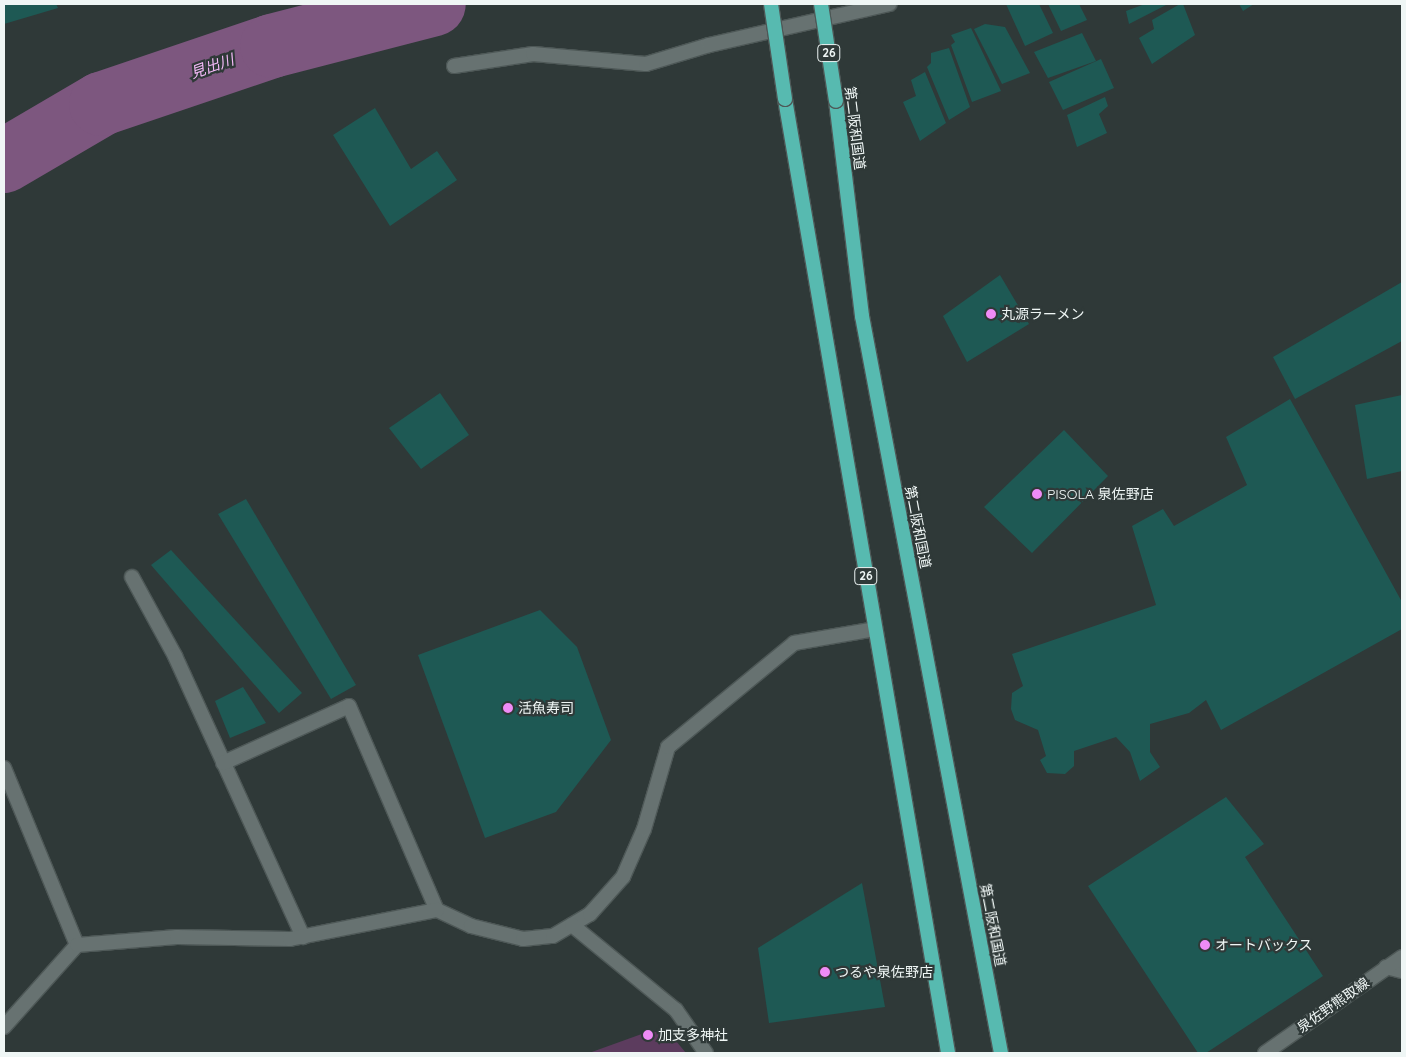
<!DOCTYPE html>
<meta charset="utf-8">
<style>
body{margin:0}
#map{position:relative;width:1406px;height:1057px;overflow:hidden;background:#2f3938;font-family:Quicksand,"Noto Sans JP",sans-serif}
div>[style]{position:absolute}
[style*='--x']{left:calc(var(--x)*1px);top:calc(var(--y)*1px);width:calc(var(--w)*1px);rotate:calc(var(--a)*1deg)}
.green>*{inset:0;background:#5c3c5e}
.river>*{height:64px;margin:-32px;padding:0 32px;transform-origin:32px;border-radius:32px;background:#7d577f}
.building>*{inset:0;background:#1e5954}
.roads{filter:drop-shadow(1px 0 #4e5857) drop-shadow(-1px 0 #4e5857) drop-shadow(0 1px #4e5857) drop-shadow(0 -1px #4e5857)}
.minor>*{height:14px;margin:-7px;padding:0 7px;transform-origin:7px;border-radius:7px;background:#677271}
.secondary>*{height:14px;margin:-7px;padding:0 7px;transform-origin:7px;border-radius:7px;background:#677271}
.trunk>*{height:14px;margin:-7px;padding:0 7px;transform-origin:7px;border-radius:7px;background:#57bab0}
.bridges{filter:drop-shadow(1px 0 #4e5857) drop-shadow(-1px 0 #4e5857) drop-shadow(0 1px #4e5857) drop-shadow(0 -1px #4e5857)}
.trunk-bridge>*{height:14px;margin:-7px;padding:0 7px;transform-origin:7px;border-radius:7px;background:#57bab0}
.dots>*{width:14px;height:14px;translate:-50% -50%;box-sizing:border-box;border:2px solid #2f3938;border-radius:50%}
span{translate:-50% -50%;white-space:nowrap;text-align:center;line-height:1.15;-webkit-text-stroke:4.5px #2f3938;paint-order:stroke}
.shield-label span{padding:1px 4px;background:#2f3938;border:1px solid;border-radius:4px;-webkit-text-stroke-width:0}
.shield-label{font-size:12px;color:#eff6f5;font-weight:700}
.street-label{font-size:14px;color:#eff6f5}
.poi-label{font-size:14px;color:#eff6f5}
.left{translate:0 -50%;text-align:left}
.water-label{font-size:15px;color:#f6bbfa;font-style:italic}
.frame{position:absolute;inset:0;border:5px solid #eff6f5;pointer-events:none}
</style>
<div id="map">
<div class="green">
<div style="clip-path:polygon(650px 1031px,671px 1035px,686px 1053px,589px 1053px)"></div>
</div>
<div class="river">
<div style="--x:4;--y:161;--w:113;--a:-30.4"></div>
<div style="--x:101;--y:104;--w:181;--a:-18.7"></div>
<div style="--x:272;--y:46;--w:167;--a:-14.5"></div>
</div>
<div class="building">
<div style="clip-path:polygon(4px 4px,56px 4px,58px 8px,4px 24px)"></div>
<div style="clip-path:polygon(1006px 4px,1039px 4px,1053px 33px,1025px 46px)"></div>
<div style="clip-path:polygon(1048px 4px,1079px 4px,1087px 20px,1061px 31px)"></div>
<div style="clip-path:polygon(1145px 4px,1168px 4px,1129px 24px,1126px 11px)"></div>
<div style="clip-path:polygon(1180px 4px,1183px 4px,1195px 35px,1152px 64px,1139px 38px,1154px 29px,1152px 20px)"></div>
<div style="clip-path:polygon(1239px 4px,1254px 4px,1243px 11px)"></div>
<div style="clip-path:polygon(985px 24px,1005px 27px,1030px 73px,1002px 84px,974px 29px)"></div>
<div style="clip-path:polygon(971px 28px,1001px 91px,972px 102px,951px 45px,955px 42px,951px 35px)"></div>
<div style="clip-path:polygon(1082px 33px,1096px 61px,1048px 78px,1034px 52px)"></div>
<div style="clip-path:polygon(949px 48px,970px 107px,949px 120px,927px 67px,931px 63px,931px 53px)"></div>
<div style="clip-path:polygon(1101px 59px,1114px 88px,1063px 110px,1049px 82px)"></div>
<div style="clip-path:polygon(925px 72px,946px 123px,920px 141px,903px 102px,916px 96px,911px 80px)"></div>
<div style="clip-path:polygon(1105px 97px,1108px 106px,1099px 114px,1107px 133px,1077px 147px,1067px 115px)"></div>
<div style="clip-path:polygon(375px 108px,411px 169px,437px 151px,457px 180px,390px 226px,333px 135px)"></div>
<div style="clip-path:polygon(1000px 275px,1029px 324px,967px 362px,943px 316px)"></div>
<div style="clip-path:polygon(1402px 282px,1402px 341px,1295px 399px,1273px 357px)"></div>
<div style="clip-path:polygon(440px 393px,469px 435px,421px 469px,389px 428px)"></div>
<div style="clip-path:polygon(1402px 395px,1402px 471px,1367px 479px,1355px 405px)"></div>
<div style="clip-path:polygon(1290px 399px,1402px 602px,1402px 629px,1221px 730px,1206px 700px,1189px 713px,1150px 724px,1150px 752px,1160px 767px,1140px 781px,1130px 752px,1116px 737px,1074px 751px,1074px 766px,1065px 774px,1047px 773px,1040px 760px,1046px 756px,1038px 730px,1015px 720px,1011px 709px,1012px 693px,1023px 686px,1012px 654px,1156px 605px,1132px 526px,1163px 509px,1174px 526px,1247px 485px,1226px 437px)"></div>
<div style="clip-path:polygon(1064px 430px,1108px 476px,1032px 553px,984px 507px)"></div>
<div style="clip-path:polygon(246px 499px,356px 685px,331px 699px,218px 514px)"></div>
<div style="clip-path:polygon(171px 550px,302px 693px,279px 713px,151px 565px)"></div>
<div style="clip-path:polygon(540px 610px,577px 647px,611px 740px,556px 812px,485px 838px,418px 655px)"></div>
<div style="clip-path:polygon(243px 687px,266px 723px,230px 738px,215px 701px)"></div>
<div style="clip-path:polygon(1226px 797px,1264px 844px,1245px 857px,1323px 976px,1206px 1053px,1198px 1053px,1088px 886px)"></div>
<div style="clip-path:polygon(862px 883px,885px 1007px,769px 1023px,758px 948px)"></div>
</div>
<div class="roads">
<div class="minor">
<div style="--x:454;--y:66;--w:80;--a:-8.6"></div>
<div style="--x:533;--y:54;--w:113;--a:5.1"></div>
<div style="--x:646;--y:64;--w:66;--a:-16.8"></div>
<div style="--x:709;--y:45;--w:185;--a:-12.8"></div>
<div style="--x:132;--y:577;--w:90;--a:61.4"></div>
<div style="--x:175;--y:656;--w:309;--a:65.5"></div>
<div style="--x:223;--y:763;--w:138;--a:-24.3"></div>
<div style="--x:349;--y:706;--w:222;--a:66.7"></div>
<div style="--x:437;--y:910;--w:38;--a:25"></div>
<div style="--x:471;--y:926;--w:54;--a:14"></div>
<div style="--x:523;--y:939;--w:30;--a:-6"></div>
<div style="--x:553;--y:936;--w:43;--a:-30.7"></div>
<div style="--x:590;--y:914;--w:50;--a:-48.3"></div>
<div style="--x:623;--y:877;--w:52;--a:-66.4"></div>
<div style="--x:644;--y:829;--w:85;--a:-73.7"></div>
<div style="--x:668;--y:747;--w:163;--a:-39.5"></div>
<div style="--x:794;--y:643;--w:82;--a:-9.8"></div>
<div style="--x:4;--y:768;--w:191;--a:67.6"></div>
<div style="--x:77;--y:945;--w:110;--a:131.7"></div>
<div style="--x:572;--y:925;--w:134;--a:39.3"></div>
<div style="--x:676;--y:1010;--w:52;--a:55.1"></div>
<div style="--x:77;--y:945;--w:100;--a:-4.6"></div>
<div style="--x:177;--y:937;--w:113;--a:1"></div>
<div style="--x:290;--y:939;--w:150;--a:-11.2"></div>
<div style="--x:1386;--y:967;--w:16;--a:14"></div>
</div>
<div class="secondary">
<div style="--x:1265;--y:1053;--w:167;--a:-35"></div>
</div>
<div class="trunk">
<div style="--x:785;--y:99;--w:968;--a:80.3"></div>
<div style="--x:836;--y:101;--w:217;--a:83.1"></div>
<div style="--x:862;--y:316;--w:750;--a:79.32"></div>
</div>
</div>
<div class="bridges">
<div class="trunk-bridge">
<div style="--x:771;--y:4;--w:96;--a:81.6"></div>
<div style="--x:821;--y:4;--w:98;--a:81.2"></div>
</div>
</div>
<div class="dots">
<div style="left:991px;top:314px;background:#ef8bf6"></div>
<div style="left:1037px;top:494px;background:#ef8bf6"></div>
<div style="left:508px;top:708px;background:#ef8bf6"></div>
<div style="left:1205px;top:945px;background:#ef8bf6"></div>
<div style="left:825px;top:972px;background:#ef8bf6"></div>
<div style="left:648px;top:1035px;background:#ef8bf6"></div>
</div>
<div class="shield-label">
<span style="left:829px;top:53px">26</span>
<span style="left:866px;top:576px">26</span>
</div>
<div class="street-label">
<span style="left:855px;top:128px;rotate:83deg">第二阪和国道</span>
<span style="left:918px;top:527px;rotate:79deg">第二阪和国道</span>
<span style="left:993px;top:925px;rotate:79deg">第二阪和国道</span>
<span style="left:1333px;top:1005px;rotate:-35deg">泉佐野熊取線</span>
</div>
<div class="poi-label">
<span class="left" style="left:1001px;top:314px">丸源ラーメン</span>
<span class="left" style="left:1047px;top:494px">PISOLA 泉佐野店</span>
<span class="left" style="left:518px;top:708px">活魚寿司</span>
<span class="left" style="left:1215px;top:945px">オートバックス</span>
<span class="left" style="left:835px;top:972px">つるや泉佐野店</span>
<span class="left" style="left:658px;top:1035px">加支多神社</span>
</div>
<div class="water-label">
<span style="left:212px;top:66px;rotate:-19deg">見出川</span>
</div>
<div class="frame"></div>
</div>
